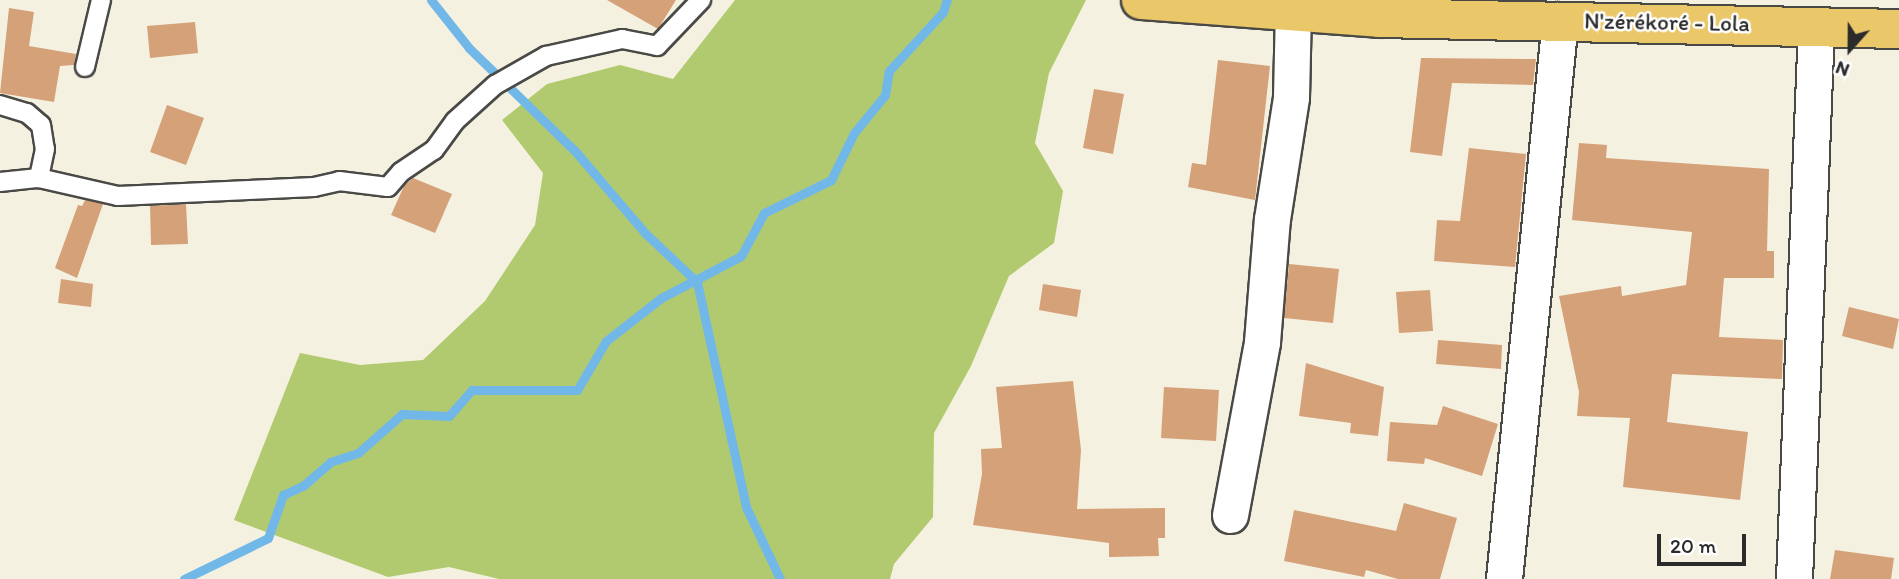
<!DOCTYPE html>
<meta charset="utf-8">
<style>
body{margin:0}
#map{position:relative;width:1899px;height:579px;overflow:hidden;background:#f5f1e0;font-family:Itim,sans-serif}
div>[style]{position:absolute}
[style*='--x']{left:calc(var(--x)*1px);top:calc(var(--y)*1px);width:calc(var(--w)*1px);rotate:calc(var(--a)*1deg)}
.green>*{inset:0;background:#b2ca6f}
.stream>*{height:9px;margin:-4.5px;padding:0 4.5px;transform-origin:4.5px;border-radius:4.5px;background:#71b8e9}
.building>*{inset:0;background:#d5a179}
.roads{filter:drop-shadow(2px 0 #494946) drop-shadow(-2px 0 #494946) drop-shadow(0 2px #494946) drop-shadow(0 -2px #494946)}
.lane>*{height:18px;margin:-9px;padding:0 9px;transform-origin:9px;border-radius:9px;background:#fff}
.street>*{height:35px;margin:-17.5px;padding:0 17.5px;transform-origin:17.5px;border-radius:17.5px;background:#fff}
.highway>*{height:38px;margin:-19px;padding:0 19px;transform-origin:19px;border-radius:19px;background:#eac769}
span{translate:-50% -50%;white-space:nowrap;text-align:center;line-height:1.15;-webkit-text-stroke:5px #fff;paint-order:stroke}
.street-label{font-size:23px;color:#2b2b2b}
.north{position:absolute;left:1815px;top:14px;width:70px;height:70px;-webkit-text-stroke:5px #fff;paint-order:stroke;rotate:201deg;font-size:19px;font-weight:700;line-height:28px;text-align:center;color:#2b2b2b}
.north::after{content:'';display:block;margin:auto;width:24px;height:32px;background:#2b2b2b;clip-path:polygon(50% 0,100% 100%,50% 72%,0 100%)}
.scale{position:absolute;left:1657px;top:534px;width:89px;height:32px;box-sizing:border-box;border:4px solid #2b2b2b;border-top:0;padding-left:9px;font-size:21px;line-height:24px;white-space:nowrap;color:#2b2b2b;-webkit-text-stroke:5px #fff;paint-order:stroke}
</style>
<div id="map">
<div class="green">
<div style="clip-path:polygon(735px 0,1086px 0,1049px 73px,1035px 143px,1063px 191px,1054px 243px,1009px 276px,971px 366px,934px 433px,933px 517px,894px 564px,890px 579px,499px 579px,449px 567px,388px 577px,234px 520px,300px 353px,360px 365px,423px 360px,485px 301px,535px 225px,543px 173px,502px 120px,547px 84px,620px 65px,673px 79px)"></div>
</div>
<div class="stream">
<div style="--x:431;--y:0;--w:61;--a:51.6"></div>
<div style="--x:469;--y:48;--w:148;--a:44.2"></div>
<div style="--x:575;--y:151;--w:108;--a:49.5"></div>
<div style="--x:645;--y:233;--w:71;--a:43.3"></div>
<div style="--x:697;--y:282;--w:230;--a:77.7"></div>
<div style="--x:746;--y:507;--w:80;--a:64.7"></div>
<div style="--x:184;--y:579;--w:93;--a:-26"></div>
<div style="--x:268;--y:538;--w:46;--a:-70.8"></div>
<div style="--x:283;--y:495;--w:23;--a:-25"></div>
<div style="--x:304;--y:485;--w:35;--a:-41"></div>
<div style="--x:330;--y:462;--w:29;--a:-18"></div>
<div style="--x:358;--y:453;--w:59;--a:-41.6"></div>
<div style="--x:402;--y:414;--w:47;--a:2.4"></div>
<div style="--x:449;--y:416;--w:35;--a:-49"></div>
<div style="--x:472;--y:390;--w:105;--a:0"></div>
<div style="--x:577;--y:390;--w:57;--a:-59.4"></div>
<div style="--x:606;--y:341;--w:70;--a:-38"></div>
<div style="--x:661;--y:298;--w:90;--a:-27.7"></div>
<div style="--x:741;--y:256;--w:49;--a:-61.9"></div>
<div style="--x:764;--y:213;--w:75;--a:-26.2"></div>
<div style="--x:831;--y:180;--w:52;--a:-63.9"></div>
<div style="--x:854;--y:133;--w:49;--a:-50.8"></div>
<div style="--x:885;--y:95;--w:24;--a:-81"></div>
<div style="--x:889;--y:71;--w:80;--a:-47.5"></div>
<div style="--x:943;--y:12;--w:13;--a:-72"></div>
</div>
<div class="building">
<div style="clip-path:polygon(607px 0,676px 0,658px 29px)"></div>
<div style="clip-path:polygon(9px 8px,34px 12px,29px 46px,76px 54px,74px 65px,60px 66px,54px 102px,0 93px)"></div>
<div style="clip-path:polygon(195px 22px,198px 53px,150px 58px,147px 26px)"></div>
<div style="clip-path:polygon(1421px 58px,1536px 59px,1533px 85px,1452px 83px,1442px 156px,1410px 152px)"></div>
<div style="clip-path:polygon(1218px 60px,1270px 66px,1255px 200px,1188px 187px,1192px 163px,1206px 165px)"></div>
<div style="clip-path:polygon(1094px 89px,1124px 94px,1113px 154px,1083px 148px)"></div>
<div style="clip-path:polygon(167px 105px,204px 118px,186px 165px,150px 152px)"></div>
<div style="clip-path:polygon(1579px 143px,1607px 145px,1606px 158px,1769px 169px,1767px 251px,1774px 251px,1774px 278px,1724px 278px,1719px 337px,1783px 340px,1782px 379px,1672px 374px,1667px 422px,1748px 432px,1740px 500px,1623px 487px,1630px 418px,1577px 416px,1579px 392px,1559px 296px,1621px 286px,1622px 296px,1686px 285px,1692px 232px,1572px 220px)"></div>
<div style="clip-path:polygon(1469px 148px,1526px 154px,1515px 267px,1434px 261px,1437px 220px,1460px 221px)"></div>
<div style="clip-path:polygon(413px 178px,452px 194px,435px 233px,391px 215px,404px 186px)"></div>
<div style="clip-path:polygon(85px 200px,103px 204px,77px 278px,55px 268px,78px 205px,82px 206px)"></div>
<div style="clip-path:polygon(186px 204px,188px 244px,151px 245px,150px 206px)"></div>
<div style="clip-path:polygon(1289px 264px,1339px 269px,1333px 323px,1284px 318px)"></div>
<div style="clip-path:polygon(61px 279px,93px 284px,91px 307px,58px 303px)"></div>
<div style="clip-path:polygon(1043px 284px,1081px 290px,1077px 317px,1039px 310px)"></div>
<div style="clip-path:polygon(1430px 290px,1433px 331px,1399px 333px,1396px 292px)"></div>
<div style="clip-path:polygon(1849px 307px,1899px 319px,1893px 349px,1842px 336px)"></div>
<div style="clip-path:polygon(1438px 340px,1502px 345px,1501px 369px,1436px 364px)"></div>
<div style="clip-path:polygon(1306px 363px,1384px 387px,1378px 436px,1350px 433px,1351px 423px,1299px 416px)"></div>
<div style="clip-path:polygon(1073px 381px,1081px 450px,1077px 509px,1165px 508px,1165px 538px,1158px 538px,1159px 556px,1109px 557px,1109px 543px,973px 525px,982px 474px,981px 449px,1002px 448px,996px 387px)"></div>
<div style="clip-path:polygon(1164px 387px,1219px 390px,1216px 441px,1161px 438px)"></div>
<div style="clip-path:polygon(1443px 406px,1498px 424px,1482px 476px,1425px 458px,1424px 464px,1387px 461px,1390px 422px,1437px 425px)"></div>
<div style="clip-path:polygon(1404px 503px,1457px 518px,1440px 579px,1398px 579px,1366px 570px,1364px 577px,1284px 561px,1294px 510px,1396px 531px)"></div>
<div style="clip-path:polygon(1835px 550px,1894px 558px,1891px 579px,1830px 579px)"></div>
</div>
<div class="roads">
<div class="lane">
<div style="--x:85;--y:67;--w:69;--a:-76.6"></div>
<div style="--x:0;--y:105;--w:28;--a:17"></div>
<div style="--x:27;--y:113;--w:18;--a:41"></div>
<div style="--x:41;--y:125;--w:24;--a:81"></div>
<div style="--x:45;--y:149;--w:30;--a:102"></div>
<div style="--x:0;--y:182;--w:39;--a:-6"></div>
<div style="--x:39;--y:178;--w:81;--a:12.8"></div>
<div style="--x:118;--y:196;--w:196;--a:-2.6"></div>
<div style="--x:314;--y:187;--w:26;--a:-13"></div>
<div style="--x:339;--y:181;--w:49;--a:7"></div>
<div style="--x:388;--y:187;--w:20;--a:-49"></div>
<div style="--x:401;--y:172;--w:40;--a:-34"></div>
<div style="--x:434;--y:150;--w:36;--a:-54"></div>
<div style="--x:455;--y:121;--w:54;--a:-42"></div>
<div style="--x:495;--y:85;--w:59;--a:-29.6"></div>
<div style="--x:546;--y:56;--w:78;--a:-12.6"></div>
<div style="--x:622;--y:39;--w:36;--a:11"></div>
<div style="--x:657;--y:46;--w:64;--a:-46.3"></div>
</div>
<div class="street">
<div style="--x:1230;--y:515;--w:176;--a:-79.5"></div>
<div style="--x:1262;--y:342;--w:123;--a:-85.4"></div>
<div style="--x:1272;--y:219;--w:123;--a:-81.1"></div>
<div style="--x:1291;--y:97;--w:85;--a:-88.7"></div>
<div style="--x:1504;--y:579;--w:562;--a:-84.28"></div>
<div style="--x:1794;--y:579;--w:553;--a:-87.72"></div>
</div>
<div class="highway">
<div style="--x:1141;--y:0;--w:239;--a:4.3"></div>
<div style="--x:1379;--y:18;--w:520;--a:1.21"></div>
</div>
</div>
<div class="street-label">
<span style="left:1667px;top:22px;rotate:1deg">N'zérékoré - Lola</span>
</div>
<div class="north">N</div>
<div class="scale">20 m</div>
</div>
